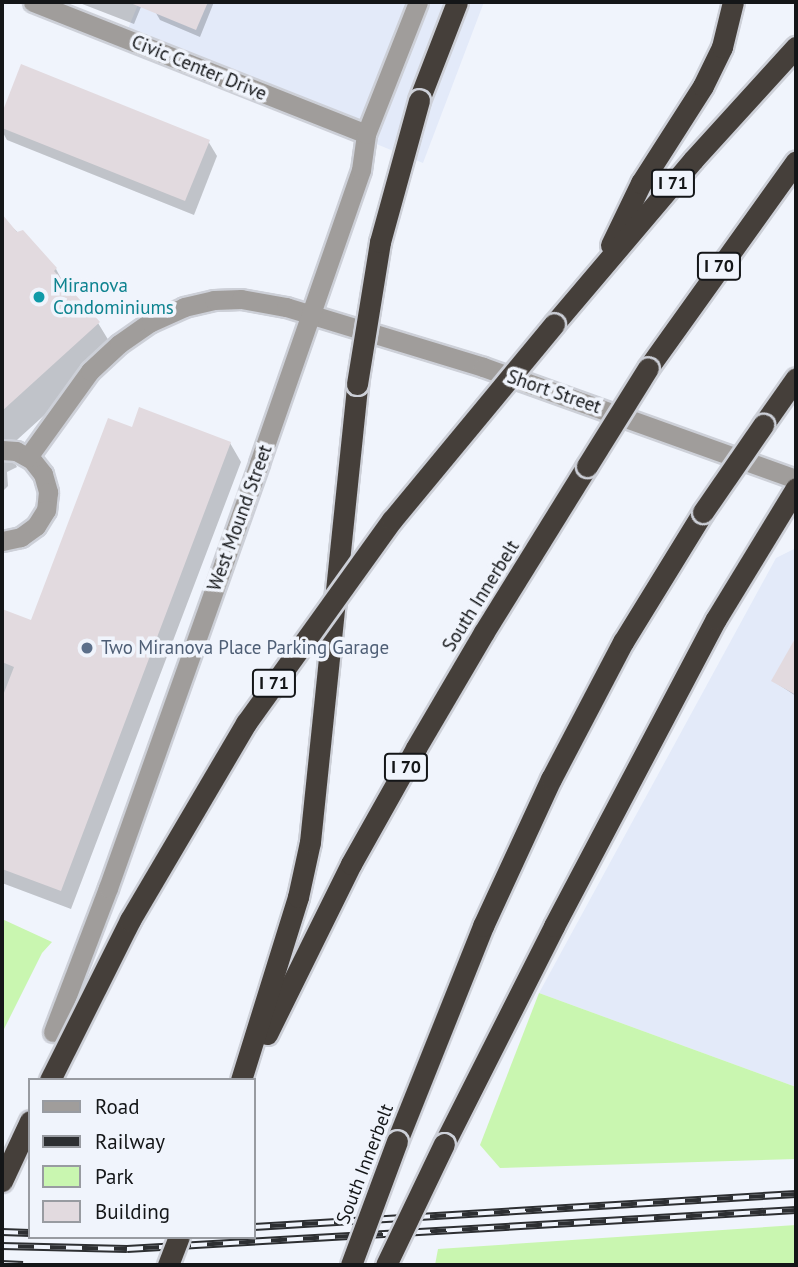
<!DOCTYPE html>
<style>
body{margin:0}
#map{position:relative;width:798px;height:1267px;overflow:hidden;background:#f0f4fc;font-family:"PT Sans",sans-serif}
div>[style]{position:absolute}
[style*='--x']{left:calc(var(--x)*1px);top:calc(var(--y)*1px);width:calc(var(--w)*1px);rotate:calc(var(--a)*1deg)}
.built>*{inset:0;background:#e3eaf9}
.green>*{inset:0;background:#c9f6b0}
.shadow>*{inset:0;background:#0003}
.building>*{inset:0;background:#e2dadf}
.roads{filter:drop-shadow(2px 0 #cdd0d8) drop-shadow(-2px 0 #cdd0d8) drop-shadow(0 2px #cdd0d8) drop-shadow(0 -2px #cdd0d8)}
.minor>*{height:19px;margin:-9.5px;padding:0 9.5px;transform-origin:9.5px;border-radius:9.5px;background:#a09d9b}
.motorway>*{height:21px;margin:-10.5px;padding:0 10.5px;transform-origin:10.5px;border-radius:10.5px;background:#453f3a}
.rail>*{height:8px;margin-top:-4px;transform-origin:0;background:repeating-linear-gradient(90deg,#f0f4fc 0 16px,#2d2f32 0 32px);box-sizing:border-box;border-block:2px solid #2d2f32}
.bridges{filter:drop-shadow(2px 0 #cdd0d8) drop-shadow(-2px 0 #cdd0d8) drop-shadow(0 2px #cdd0d8) drop-shadow(0 -2px #cdd0d8)}
.motorway-bridge>*{height:21px;margin:-10.5px;padding:0 10.5px;transform-origin:10.5px;border-radius:10.5px;background:#453f3a}
.dots>*{width:19px;height:19px;translate:-50% -50%;box-sizing:border-box;border:4px solid #f0f4fc;border-radius:50%}
span{translate:-50% -50%;white-space:nowrap;text-align:center;line-height:1.15;-webkit-text-stroke:7px #f0f4fc;paint-order:stroke}
.shield-label span{padding:2px 5px;background:#f0f4fc;border:2px solid;border-radius:5px;-webkit-text-stroke-width:0}
.shield-label{font-size:18px;color:#141618;font-weight:700}
.street-label{font-size:19px;color:#141618}
.culture-label{font-size:19px;color:#0d838f}
.left{translate:0 -50%;text-align:left}
.service-label{font-size:19px;color:#4e5e75}
.frame{position:absolute;inset:0;border:4px solid #141618;pointer-events:none}
.legend{position:absolute;left:28px;top:1078px;width:228px;height:161px;box-sizing:border-box;background:#f0f4fc;border:2px solid #989ba1;margin:0;padding:9px 12px;list-style:none;font-size:21px;color:#141618}
.legend li{display:flex;align-items:center;gap:14px;height:35px}
.legend b{width:35px;border:2px solid #989ba1}
</style>
<div id="map">
<div class="built">
<div style="clip-path:polygon(139px 2px,484px 2px,423px 163px,123px 41px)"></div>
<div style="clip-path:polygon(796px 548px,796px 1087px,539px 993px,776px 558px)"></div>
</div>
<div class="green">
<div style="clip-path:polygon(2px 919px,52px 942px,42px 953px,2px 1033px)"></div>
<div style="clip-path:polygon(539px 993px,796px 1087px,796px 1159px,500px 1168px,480px 1145px)"></div>
<div style="clip-path:polygon(796px 1225px,796px 1265px,435px 1265px,438px 1249px)"></div>
</div>
<div class="shadow">
<div style="clip-path:polygon(77px 2px,143px 2px,134px 24px)"></div>
<div style="clip-path:polygon(161px 2px,214px 2px,200px 37px,160px 20px,156px 13px)"></div>
<div style="clip-path:polygon(22px 67px,208px 141px,217px 156px,194px 215px,7px 140px,2px 131px,2px 117px)"></div>
<div style="clip-path:polygon(8px 223px,56px 269px,66px 288px,98px 323px,115px 351px,7px 449px,17px 467px,7px 472px,8px 486px,2px 492px,2px 228px)"></div>
<div style="clip-path:polygon(133px 430px,230px 443px,241px 462px,71px 909px,2px 883px,2px 611px,32px 622px)"></div>
<div style="clip-path:polygon(790px 652px,796px 656px,796px 696px,773px 681px)"></div>
</div>
<div class="building">
<div style="clip-path:polygon(128px 2px,208px 2px,196px 30px)"></div>
<div style="clip-path:polygon(21px 64px,210px 140px,185px 201px,2px 128px,2px 113px)"></div>
<div style="clip-path:polygon(2px 214px,17px 232px,23px 230px,57px 268px,54px 271px,100px 322px,2px 411px)"></div>
<div style="clip-path:polygon(139px 407px,231px 442px,61px 891px,2px 869px,2px 698px,14px 667px,2px 662px,2px 609px,31px 620px,108px 418px,132px 427px)"></div>
<div style="clip-path:polygon(796px 637px,796px 695px,771px 681px)"></div>
</div>
<div class="roads">
<div class="minor">
<div style="--x:33;--y:2;--w:358;--a:21.6"></div>
<div style="--x:2;--y:450;--w:14;--a:4"></div>
<div style="--x:16;--y:451;--w:18;--a:29"></div>
<div style="--x:32;--y:460;--w:18;--a:52"></div>
<div style="--x:43;--y:474;--w:19;--a:74"></div>
<div style="--x:48;--y:492;--w:18;--a:96"></div>
<div style="--x:46;--y:510;--w:19;--a:122"></div>
<div style="--x:36;--y:526;--w:19;--a:144"></div>
<div style="--x:21;--y:537;--w:19;--a:168"></div>
<div style="--x:28;--y:457;--w:106;--a:-54.2"></div>
<div style="--x:90;--y:371;--w:40;--a:-43"></div>
<div style="--x:119;--y:344;--w:39;--a:-35"></div>
<div style="--x:151;--y:322;--w:36;--a:-24"></div>
<div style="--x:184;--y:307;--w:31;--a:-13"></div>
<div style="--x:214;--y:300;--w:27;--a:-2"></div>
<div style="--x:241;--y:299;--w:46;--a:10.1"></div>
<div style="--x:286;--y:307;--w:206;--a:16.9"></div>
<div style="--x:483;--y:367;--w:332;--a:19.7"></div>
<div style="--x:53;--y:1032;--w:154;--a:-69.1"></div>
<div style="--x:108;--y:888;--w:451;--a:-70.4"></div>
<div style="--x:259;--y:463;--w:310;--a:-70.8"></div>
<div style="--x:361;--y:170;--w:36;--a:-82"></div>
<div style="--x:366;--y:134;--w:142;--a:-68.5"></div>
</div>
<div class="motorway">
<div style="--x:419;--y:100;--w:105;--a:-68.8"></div>
<div style="--x:611;--y:245;--w:69;--a:-64.2"></div>
<div style="--x:641;--y:183;--w:115;--a:-57.4"></div>
<div style="--x:703;--y:86;--w:43;--a:-64"></div>
<div style="--x:722;--y:47;--w:46;--a:-76.3"></div>
<div style="--x:554;--y:324;--w:215;--a:-49.7"></div>
<div style="--x:693;--y:160;--w:153;--a:-47.7"></div>
<div style="--x:648;--y:368;--w:254;--a:-54.4"></div>
<div style="--x:763;--y:425;--w:57;--a:-54.9"></div>
<div style="--x:267;--y:1034;--w:190;--a:-63.7"></div>
<div style="--x:351;--y:864;--w:133;--a:-60.7"></div>
<div style="--x:416;--y:748;--w:134;--a:-59.6"></div>
<div style="--x:484;--y:632;--w:195;--a:-58.2"></div>
<div style="--x:241;--y:1080;--w:192;--a:-72.7"></div>
<div style="--x:298;--y:897;--w:56;--a:-77.7"></div>
<div style="--x:310;--y:842;--w:460;--a:-84.1"></div>
<div style="--x:397;--y:1141;--w:232;--a:-68.2"></div>
<div style="--x:483;--y:926;--w:162;--a:-65.2"></div>
<div style="--x:551;--y:779;--w:155;--a:-62.3"></div>
<div style="--x:623;--y:642;--w:153;--a:-58.4"></div>
<div style="--x:444;--y:1144;--w:244;--a:-63.2"></div>
<div style="--x:554;--y:926;--w:347;--a:-62.2"></div>
<div style="--x:716;--y:619;--w:153;--a:-58.6"></div>
<div style="--x:2;--y:1181;--w:66;--a:-65"></div>
</div>
</div>
<div class="rail">
<div style="--x:254;--y:1227;--w:543;--a:-3.48"></div>
<div style="--x:2;--y:1232;--w:28;--a:2"></div>
<div style="--x:2;--y:1246;--w:125;--a:1.4"></div>
<div style="--x:127;--y:1249;--w:670;--a:-3.34"></div>
<div style="--x:2;--y:1264;--w:21;--a:3"></div>
</div>
<div class="bridges">
<div class="motorway-bridge">
<div style="--x:357;--y:384;--w:144;--a:-80.8"></div>
<div style="--x:380;--y:242;--w:147;--a:-74.6"></div>
<div style="--x:587;--y:466;--w:115;--a:-58.1"></div>
<div style="--x:703;--y:512;--w:106;--a:-55.4"></div>
<div style="--x:50;--y:1080;--w:179;--a:-63.4"></div>
<div style="--x:130;--y:920;--w:229;--a:-59.5"></div>
<div style="--x:246;--y:723;--w:250;--a:-54.3"></div>
<div style="--x:392;--y:520;--w:254;--a:-50.4"></div>
<div style="--x:168;--y:1265;--w:30;--a:-69"></div>
<div style="--x:351;--y:1265;--w:132;--a:-69.6"></div>
<div style="--x:386;--y:1265;--w:134;--a:-64.4"></div>
</div>
</div>
<div class="dots">
<div style="left:39px;top:297px;background:#0f9aa8"></div>
<div style="left:87px;top:648px;background:#5c6f8a"></div>
</div>
<div class="shield-label">
<span style="left:673px;top:183px">I 71</span>
<span style="left:719px;top:266px">I 70</span>
<span style="left:274px;top:683px">I 71</span>
<span style="left:406px;top:767px">I 70</span>
</div>
<div class="street-label">
<span style="left:199px;top:68px;rotate:22deg">Civic Center Drive</span>
<span style="left:554px;top:392px;rotate:19deg">Short Street</span>
<span style="left:240px;top:518px;rotate:-70deg">West Mound Street</span>
<span style="left:481px;top:596px;rotate:-58deg">South Innerbelt</span>
<span style="left:365px;top:1164px;rotate:-69deg">South Innerbelt</span>
</div>
<div class="culture-label">
<span class="left" style="left:53px;top:297px">Miranova<br>Condominiums</span>
</div>
<div class="service-label">
<span class="left" style="left:101px;top:648px">Two Miranova Place Parking Garage</span>
</div>
<div class="frame"></div>
<ul class="legend">
<li><b style="height:9px;background:#a09d9b"></b>Road</li>
<li><b style="height:9px;background:#2d2f32"></b>Railway</li>
<li><b style="height:19px;background:#c9f6b0"></b>Park</li>
<li><b style="height:19px;background:#e2dadf"></b>Building</li>
</ul>
</div>
